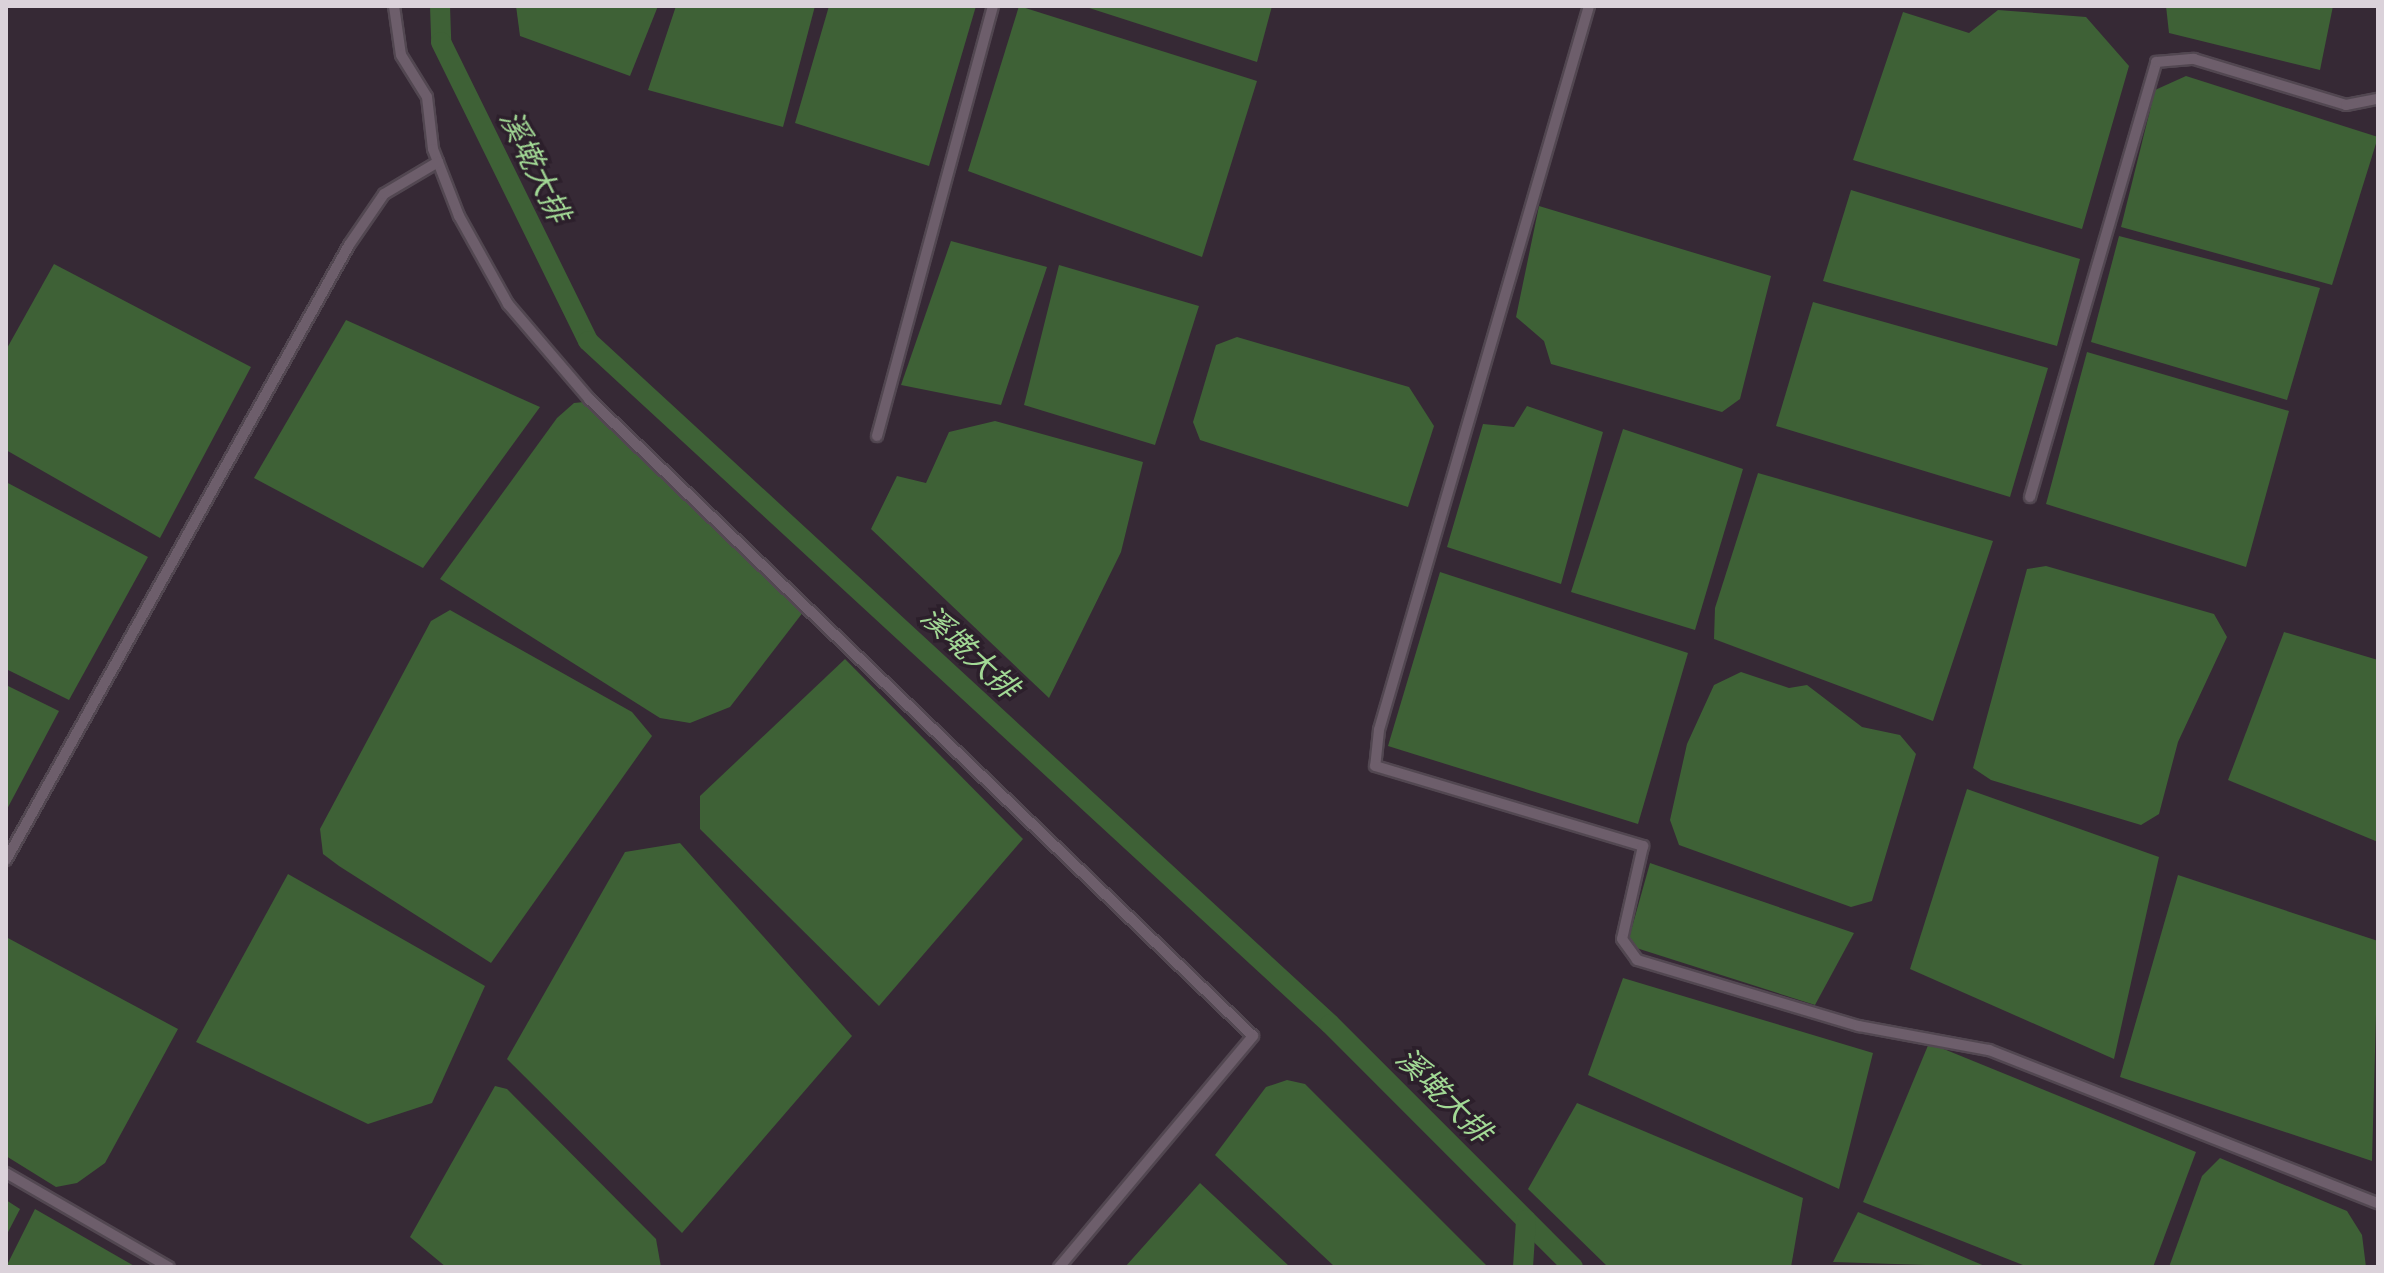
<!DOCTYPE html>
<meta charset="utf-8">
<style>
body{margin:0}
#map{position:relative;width:2384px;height:1273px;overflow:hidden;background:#362935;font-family:Inter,"Noto Sans TC",sans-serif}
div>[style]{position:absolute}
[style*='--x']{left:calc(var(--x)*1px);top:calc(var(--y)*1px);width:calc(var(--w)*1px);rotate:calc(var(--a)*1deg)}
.water>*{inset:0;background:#3e6136}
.canal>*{height:20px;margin:-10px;padding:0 10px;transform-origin:10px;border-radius:10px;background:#3e6136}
.roads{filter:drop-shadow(2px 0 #524751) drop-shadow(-2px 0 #524751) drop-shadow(0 2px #524751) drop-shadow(0 -2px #524751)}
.lane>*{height:10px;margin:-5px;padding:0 5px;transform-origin:5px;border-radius:5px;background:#6d5e6b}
span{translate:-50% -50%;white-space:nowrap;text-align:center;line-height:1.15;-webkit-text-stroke:7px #2c1f2b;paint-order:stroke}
.water-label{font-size:30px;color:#a2d995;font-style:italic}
.frame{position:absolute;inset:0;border:8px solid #dbd2da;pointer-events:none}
</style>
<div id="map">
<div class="water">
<div style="clip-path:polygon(516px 6px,658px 6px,630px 76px,520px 36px)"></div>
<div style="clip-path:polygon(676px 6px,815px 6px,783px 127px,648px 90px)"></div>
<div style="clip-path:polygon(829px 6px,976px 6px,929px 166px,795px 123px)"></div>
<div style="clip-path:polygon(1019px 6px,1257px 81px,1202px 257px,968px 171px)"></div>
<div style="clip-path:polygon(1083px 6px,1272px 6px,1257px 62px)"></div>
<div style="clip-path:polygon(2166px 6px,2333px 6px,2320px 70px,2169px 33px)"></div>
<div style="clip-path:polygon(1998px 10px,2086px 17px,2129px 66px,2082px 229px,1853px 160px,1903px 12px,1969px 33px)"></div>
<div style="clip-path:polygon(2186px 76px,2378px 137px,2332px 285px,2121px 227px,2155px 90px)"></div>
<div style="clip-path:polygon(1851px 190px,2080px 259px,2057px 346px,1823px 281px)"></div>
<div style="clip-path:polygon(1539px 206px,1771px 276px,1740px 399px,1722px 412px,1551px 364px,1544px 341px,1516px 317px)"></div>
<div style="clip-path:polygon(2119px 236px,2320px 288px,2287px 400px,2091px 342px)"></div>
<div style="clip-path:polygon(951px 241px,1047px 267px,1001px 405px,901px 385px)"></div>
<div style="clip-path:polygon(54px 264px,251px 367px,160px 538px,6px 450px,6px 350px)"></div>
<div style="clip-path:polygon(1059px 265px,1199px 306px,1155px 445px,1024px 405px)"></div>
<div style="clip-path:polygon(1813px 302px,2048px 368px,2010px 497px,1776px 426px)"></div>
<div style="clip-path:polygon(346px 320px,540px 407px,423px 568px,254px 478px)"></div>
<div style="clip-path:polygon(1237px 337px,1409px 387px,1434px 426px,1408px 507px,1200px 440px,1193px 422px,1216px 345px)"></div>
<div style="clip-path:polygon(2087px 352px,2289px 411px,2246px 567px,2046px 504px)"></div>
<div style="clip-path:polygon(594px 401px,804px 611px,730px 707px,690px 723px,660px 718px,440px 579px,557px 418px,574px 403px)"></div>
<div style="clip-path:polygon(1527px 406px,1603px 432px,1561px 584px,1447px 547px,1483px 424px,1514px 427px)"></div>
<div style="clip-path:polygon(995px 421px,1143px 462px,1121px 552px,1049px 698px,871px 529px,897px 476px,926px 483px,949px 432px)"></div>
<div style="clip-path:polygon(1623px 429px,1743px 469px,1695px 630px,1571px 592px)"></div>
<div style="clip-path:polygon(1758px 473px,1993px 541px,1933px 721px,1714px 639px,1715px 608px)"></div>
<div style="clip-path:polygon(6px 482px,148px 557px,69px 700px,6px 669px)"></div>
<div style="clip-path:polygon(2046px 566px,2214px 614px,2227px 637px,2178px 742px,2159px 814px,2141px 825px,1991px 780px,1973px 768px,2027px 569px)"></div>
<div style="clip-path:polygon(1440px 572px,1688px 653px,1638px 824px,1388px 746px)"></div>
<div style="clip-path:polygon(450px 610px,632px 712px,652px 736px,491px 963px,339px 866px,323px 854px,320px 829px,431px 621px)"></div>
<div style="clip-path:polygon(2284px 632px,2378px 660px,2378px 842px,2228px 780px)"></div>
<div style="clip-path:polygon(845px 659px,1023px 839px,879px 1006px,700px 829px,700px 796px)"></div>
<div style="clip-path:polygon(1741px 672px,1789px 688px,1807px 685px,1862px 727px,1900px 735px,1916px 754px,1872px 901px,1851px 907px,1679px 845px,1670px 820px,1687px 744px,1714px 685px)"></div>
<div style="clip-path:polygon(6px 685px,59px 711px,6px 811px)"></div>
<div style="clip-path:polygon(1967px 789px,2159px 857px,2114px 1059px,1910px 969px)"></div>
<div style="clip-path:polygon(680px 843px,852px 1036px,682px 1233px,507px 1059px,625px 852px)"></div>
<div style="clip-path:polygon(1650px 863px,1854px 933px,1815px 1005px,1627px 945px)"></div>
<div style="clip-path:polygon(288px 874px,485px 986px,432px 1103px,368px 1124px,196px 1042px)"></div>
<div style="clip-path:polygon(2178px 875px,2378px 941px,2372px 1161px,2120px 1077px)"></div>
<div style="clip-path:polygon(6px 937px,178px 1029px,105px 1163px,77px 1183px,56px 1187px,6px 1156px)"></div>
<div style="clip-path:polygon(1623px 978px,1873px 1053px,1839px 1189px,1588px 1075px)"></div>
<div style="clip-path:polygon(1929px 1043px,2196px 1152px,2153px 1267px,2028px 1267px,1863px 1202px)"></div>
<div style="clip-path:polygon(1287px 1080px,1305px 1084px,1488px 1267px,1335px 1267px,1215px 1155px,1266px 1087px)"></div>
<div style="clip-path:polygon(495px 1086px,507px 1089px,656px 1239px,661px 1267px,446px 1267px,410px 1237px)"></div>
<div style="clip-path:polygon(1577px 1103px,1803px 1198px,1791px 1267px,1608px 1267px,1528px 1189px)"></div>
<div style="clip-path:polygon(2220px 1158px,2347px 1211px,2362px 1235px,2366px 1267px,2169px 1267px,2202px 1176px)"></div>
<div style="clip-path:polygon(1200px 1183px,1290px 1267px,1125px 1267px)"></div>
<div style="clip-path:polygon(6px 1200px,20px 1209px,6px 1236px)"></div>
<div style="clip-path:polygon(35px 1209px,136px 1267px,6px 1267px)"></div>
<div style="clip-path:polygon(1858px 1212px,1987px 1267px,1833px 1262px)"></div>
</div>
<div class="canal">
<div style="--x:440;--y:6;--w:36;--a:88"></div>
<div style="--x:441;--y:42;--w:333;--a:63.8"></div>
<div style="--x:588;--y:341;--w:1008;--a:42.63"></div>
<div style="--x:1330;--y:1024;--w:344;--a:45"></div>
<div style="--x:1523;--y:1267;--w:47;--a:-86.3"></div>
</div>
<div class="roads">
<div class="lane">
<div style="--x:394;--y:6;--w:49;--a:81.9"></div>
<div style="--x:401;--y:55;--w:49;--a:58.2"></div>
<div style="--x:427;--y:97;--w:52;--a:83.4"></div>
<div style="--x:433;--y:149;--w:72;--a:68.8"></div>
<div style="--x:459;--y:216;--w:101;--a:60.9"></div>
<div style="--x:508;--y:304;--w:125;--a:49.5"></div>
<div style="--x:589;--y:399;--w:920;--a:43.81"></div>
<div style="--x:1253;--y:1036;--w:302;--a:130"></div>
<div style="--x:1589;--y:6;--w:754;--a:106.18"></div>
<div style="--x:1379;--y:730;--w:36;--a:96"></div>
<div style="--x:1375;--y:766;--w:280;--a:16.6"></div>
<div style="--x:1643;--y:846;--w:95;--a:102.7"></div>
<div style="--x:1622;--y:939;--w:26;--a:54"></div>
<div style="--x:1637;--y:960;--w:232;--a:16.6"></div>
<div style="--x:1859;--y:1026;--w:132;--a:10.5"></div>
<div style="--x:1989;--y:1050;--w:418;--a:21.5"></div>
<div style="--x:877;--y:436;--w:445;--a:-74.9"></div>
<div style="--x:2030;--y:497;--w:453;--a:-73.8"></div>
<div style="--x:2156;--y:62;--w:38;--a:-5"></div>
<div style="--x:2194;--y:59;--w:159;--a:16.8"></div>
<div style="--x:2346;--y:105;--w:33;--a:-11"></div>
<div style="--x:6;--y:860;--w:704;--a:-60.85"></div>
<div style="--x:349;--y:245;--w:62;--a:-55.5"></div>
<div style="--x:384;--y:194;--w:63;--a:-30.7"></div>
<div style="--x:6;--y:1173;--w:188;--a:30"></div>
</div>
</div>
<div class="water-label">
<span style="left:535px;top:166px;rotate:64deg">溪墘大排</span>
<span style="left:970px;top:652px;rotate:43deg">溪墘大排</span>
<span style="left:1444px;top:1095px;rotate:45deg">溪墘大排</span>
</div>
<div class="frame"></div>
</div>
